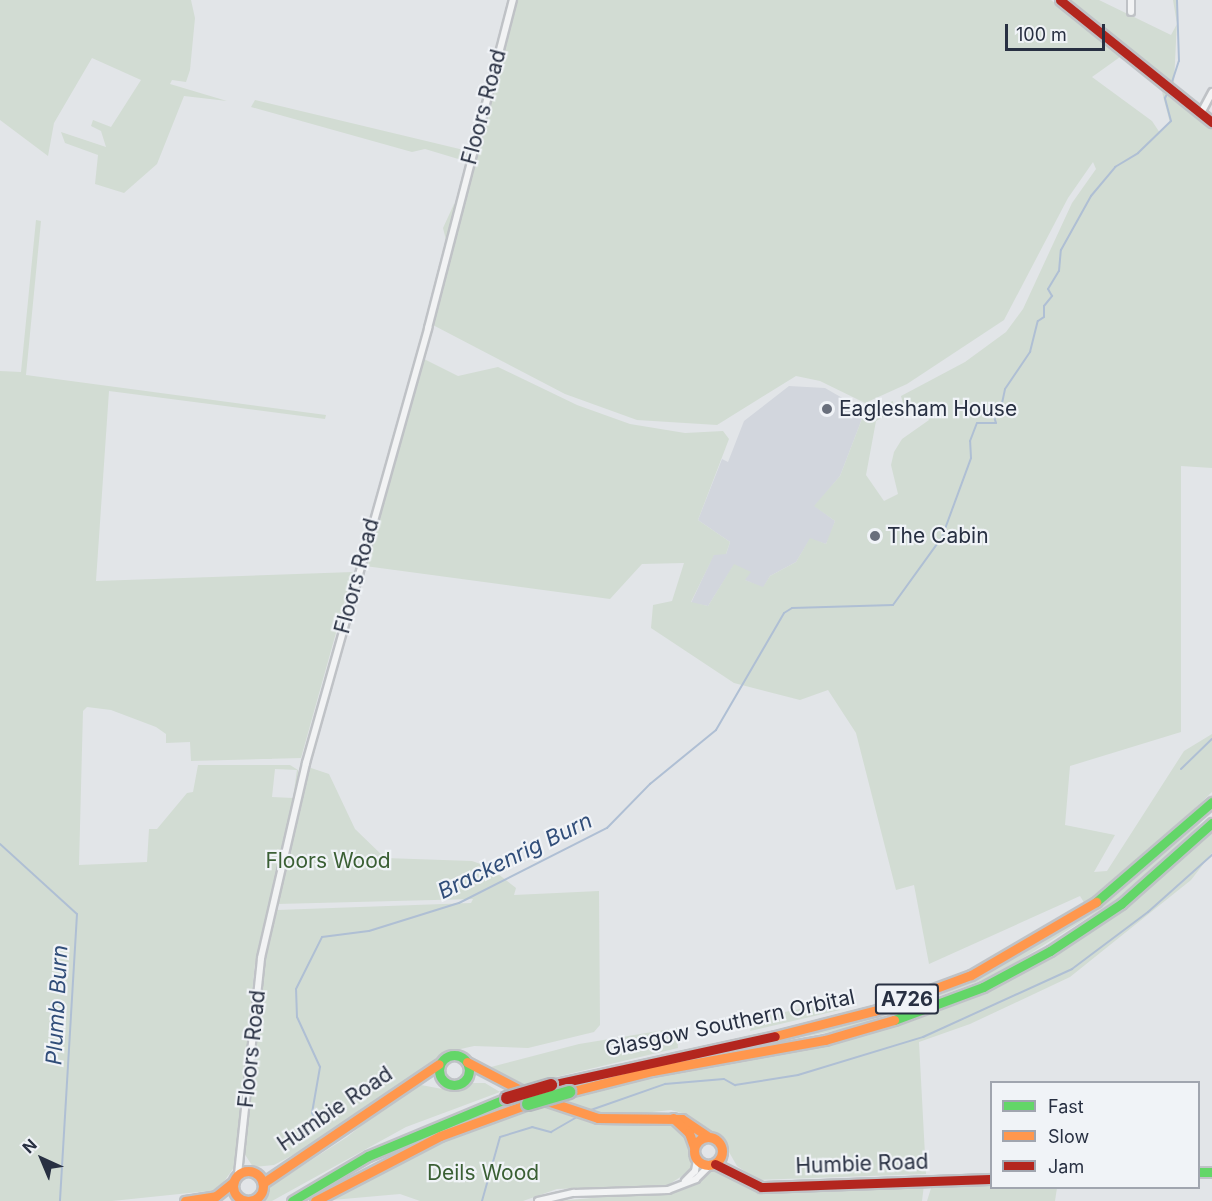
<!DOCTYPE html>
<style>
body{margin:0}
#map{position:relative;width:1212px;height:1201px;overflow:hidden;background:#e2e5e8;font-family:Inter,sans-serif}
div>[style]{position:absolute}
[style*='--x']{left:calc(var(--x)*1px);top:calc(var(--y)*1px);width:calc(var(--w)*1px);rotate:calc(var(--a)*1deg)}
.built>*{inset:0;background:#d2d6dd}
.green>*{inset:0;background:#d2dcd3}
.stream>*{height:2px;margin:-1px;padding:0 1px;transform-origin:1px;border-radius:1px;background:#afbfd4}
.roads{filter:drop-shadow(2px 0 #bfc2c6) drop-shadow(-2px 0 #bfc2c6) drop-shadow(0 2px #bfc2c6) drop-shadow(0 -2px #bfc2c6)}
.street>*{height:6px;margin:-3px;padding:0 3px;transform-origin:3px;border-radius:3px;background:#f2f3f4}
.fast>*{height:9px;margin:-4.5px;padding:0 4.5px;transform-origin:4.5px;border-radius:4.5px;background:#63d668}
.fast>.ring{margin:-4.5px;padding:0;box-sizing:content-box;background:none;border:9px solid #63d668;border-radius:50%}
.slow>*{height:9px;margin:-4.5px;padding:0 4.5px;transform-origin:4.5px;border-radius:4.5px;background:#ff974d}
.slow>.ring{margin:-4.5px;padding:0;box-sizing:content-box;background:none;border:9px solid #ff974d;border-radius:50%}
.jam>*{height:9px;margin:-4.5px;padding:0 4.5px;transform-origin:4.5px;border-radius:4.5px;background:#b3261e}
.bridges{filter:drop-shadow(2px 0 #b4b8bd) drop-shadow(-2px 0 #b4b8bd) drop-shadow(0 2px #b4b8bd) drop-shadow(0 -2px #b4b8bd)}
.fast-bridge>*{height:12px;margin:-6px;padding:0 6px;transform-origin:6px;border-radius:6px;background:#63d668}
.jam-bridge>*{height:12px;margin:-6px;padding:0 6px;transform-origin:6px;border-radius:6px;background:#b3261e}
.dots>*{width:16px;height:16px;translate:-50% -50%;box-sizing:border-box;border:3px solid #f0f3f7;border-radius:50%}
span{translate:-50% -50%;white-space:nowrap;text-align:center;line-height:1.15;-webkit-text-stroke:4.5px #f0f3f7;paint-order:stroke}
.shield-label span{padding:2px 4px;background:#f0f3f7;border:2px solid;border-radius:4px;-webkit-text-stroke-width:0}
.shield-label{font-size:20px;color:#283042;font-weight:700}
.street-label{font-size:21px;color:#283042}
.poi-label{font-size:21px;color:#283042}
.left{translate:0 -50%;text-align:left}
.park-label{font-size:21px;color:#3a5f34}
.water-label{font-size:22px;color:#304d79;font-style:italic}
.legend{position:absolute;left:990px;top:1081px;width:210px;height:108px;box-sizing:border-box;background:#f0f3f7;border:2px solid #a0a5af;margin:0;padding:8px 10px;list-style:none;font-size:18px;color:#283042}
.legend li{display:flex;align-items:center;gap:12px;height:30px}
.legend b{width:30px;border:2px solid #a0a5af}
.north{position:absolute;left:12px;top:1129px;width:60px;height:60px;-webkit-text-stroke:4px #f0f3f7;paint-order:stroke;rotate:316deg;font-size:16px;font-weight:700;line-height:24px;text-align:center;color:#283042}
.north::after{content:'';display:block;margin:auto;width:21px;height:27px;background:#283042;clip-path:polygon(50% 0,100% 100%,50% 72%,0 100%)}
.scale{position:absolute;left:1005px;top:24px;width:100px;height:27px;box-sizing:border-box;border:3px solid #283042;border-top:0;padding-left:8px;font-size:18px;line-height:21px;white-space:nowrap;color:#283042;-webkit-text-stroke:4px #f0f3f7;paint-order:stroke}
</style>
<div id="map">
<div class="built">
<div style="clip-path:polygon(789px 386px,825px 388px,865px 411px,840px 476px,815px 506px,835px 521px,830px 536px,826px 544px,810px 539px,796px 562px,770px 576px,763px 588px,745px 580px,734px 565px,708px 606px,691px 603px,714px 554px,726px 554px,730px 542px,698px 520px,722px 459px,728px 462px,744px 421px)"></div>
</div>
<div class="green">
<div style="clip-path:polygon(0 0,191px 0,195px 18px,190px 70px,186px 82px,172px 80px,170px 84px,227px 101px,184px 96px,157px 164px,124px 193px,95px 184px,98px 155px,65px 143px,61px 132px,106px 147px,101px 131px,91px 126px,93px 120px,111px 127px,141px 80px,92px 58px,54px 123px,48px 156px,0 120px)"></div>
<div style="clip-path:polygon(518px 0,1051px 0,1120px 57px,1092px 77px,1152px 121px,1160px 133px,1170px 123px,1162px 92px,1212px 129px,1212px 468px,1181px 466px,1181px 732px,1070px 766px,1065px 825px,1115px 835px,1094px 872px,1107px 871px,1184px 751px,1212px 734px,1212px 792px,1139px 862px,1085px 904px,1080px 896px,929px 964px,914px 885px,896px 890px,856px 733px,828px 690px,800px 700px,734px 683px,651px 628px,653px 605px,672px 601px,684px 563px,642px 564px,610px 599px,365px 566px,422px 358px,458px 376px,498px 367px,577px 405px,630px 424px,685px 433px,723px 431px,729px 439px,698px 520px,730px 542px,726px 554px,714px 555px,691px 602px,708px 606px,734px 564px,751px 572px,745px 580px,763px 587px,770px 576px,796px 562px,810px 538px,826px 544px,835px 521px,814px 506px,840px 476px,865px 411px,893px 401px,894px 411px,876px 421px,866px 475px,884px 501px,898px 494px,891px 465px,894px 452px,902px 439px,929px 420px,923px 405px,904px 407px,901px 396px,965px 362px,1006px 332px,1023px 309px,1072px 203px,1096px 169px,1093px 162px,1068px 198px,1004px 320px,907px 384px,865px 403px,820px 381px,796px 376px,717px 425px,637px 420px,565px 394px,431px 324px,452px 246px,447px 244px,443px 228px,454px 204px,461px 211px,470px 184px)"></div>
<div style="clip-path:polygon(1068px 0,1099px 0,1171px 35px,1177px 24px,1173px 0,1178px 0,1174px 83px)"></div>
<div style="clip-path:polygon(255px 100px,468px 151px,465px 161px,425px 149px,412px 152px,251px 107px)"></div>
<div style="clip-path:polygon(evenodd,36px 220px,41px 221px,26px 375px,326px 415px,325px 419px,109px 391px,96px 581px,353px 572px,301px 758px,191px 761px,190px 742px,166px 743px,166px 734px,156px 727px,111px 710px,87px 707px,83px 711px,79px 865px,147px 862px,149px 829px,157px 829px,187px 793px,193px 792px,198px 765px,290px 765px,298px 770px,299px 781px,255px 964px,235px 1166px,218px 1190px,112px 1201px,0 1201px,0 371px,21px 372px,36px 220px,275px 769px,297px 770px,293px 798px,272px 797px,275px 769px)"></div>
<div style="clip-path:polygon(308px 767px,329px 774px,355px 829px,385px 858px,472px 861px,489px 867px,516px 888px,514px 895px,599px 891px,600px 1025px,594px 1032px,528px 1048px,474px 1046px,447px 1052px,306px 1148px,274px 1165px,253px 1167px,244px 1153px,263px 972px,277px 910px,471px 903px,473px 899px,277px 904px)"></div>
<div style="clip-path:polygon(1212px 807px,1193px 833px,1121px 897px,994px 976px,854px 1027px,565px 1084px,926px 998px,1125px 887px)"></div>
<div style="clip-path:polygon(1212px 828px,1212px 853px,1191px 880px,1070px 977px,970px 1024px,919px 1042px,926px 1174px,758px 1180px,737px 1166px,721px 1138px,686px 1114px,671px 1110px,615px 1116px,558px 1102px,605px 1088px,878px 1031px,934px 1012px,1032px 967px,1086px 936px,1162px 877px)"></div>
<div style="clip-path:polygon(830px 1003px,840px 1010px,750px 1031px,754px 1018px)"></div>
<div style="clip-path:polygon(677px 1028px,678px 1048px,522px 1085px,491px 1067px,579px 1044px)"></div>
<div style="clip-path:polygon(473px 1083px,485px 1083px,500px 1092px,406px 1127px,272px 1201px,262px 1201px,271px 1186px,347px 1137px,400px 1095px,421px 1085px,453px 1091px)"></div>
<div style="clip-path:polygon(547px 1105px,569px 1116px,618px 1124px,667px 1120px,688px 1139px,693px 1169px,668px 1185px,557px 1189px,523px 1201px,420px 1201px,400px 1194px,321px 1201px,462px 1132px)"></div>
<div style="clip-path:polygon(714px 1167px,758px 1191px,924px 1185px,922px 1201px,556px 1201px,677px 1191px)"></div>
<div style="clip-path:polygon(991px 1182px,992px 1188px,1057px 1188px,1055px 1201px,927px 1201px,932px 1185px)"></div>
</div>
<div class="stream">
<div style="--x:1171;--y:85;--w:25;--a:-72"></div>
<div style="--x:1179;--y:61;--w:61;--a:-91.9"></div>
<div style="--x:1181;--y:769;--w:43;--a:-44.1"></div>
<div style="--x:0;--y:844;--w:104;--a:42.3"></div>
<div style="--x:77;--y:914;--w:288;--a:93.4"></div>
<div style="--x:588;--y:1111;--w:82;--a:-19.3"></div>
<div style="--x:665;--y:1084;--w:59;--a:-4.8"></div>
<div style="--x:724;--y:1079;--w:13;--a:29"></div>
<div style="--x:735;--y:1085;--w:64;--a:-9"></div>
<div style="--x:798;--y:1075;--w:131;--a:-16.9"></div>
<div style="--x:923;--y:1037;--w:164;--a:-24.5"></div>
<div style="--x:1072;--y:969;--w:95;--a:-36.9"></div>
<div style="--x:1148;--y:912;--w:86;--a:-41.7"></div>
<div style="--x:321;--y:1128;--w:17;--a:-121"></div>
<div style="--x:312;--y:1113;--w:47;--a:-80.1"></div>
<div style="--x:320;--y:1067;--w:55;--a:-114.7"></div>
<div style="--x:297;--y:1017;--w:28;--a:-92"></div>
<div style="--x:296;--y:989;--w:58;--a:-63.4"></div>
<div style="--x:322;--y:937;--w:47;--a:-7.3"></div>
<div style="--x:369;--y:931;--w:94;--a:-17.3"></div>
<div style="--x:459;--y:903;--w:166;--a:-26.9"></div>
<div style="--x:607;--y:828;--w:62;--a:-45.7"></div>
<div style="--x:650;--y:784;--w:85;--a:-39.3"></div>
<div style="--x:716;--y:730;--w:135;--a:-59.8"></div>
<div style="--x:784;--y:613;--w:9;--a:-32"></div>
<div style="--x:792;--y:608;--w:101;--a:-1.7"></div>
<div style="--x:893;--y:605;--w:84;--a:-54.2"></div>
<div style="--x:942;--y:537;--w:84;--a:-69.8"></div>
<div style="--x:971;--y:458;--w:17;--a:-93"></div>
<div style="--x:970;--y:441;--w:19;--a:-69"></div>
<div style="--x:977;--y:423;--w:19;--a:0"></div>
<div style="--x:996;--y:423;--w:14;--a:-107"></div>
<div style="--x:992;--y:410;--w:9;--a:-13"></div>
<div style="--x:1001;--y:408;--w:19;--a:-78"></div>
<div style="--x:1005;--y:389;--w:45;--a:-56"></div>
<div style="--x:1030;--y:352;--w:32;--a:-76"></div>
<div style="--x:1038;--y:321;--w:7;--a:-34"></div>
<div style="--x:1044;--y:317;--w:11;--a:-90"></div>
<div style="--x:1044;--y:306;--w:13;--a:-51"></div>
<div style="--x:1052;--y:296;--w:8;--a:-120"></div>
<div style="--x:1048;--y:289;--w:21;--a:-59"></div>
<div style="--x:1059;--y:271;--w:21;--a:-85"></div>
<div style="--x:1061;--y:250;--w:62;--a:-60.9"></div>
<div style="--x:1091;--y:196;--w:38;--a:-50"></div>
<div style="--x:1115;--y:167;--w:27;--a:-31"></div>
<div style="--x:1138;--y:153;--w:46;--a:-44.1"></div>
<div style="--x:1171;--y:121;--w:24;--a:-105"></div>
<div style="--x:1165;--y:98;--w:9;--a:-63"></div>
<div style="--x:482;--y:1201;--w:66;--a:-74.3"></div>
<div style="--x:500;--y:1137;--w:34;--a:-17"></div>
<div style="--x:532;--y:1127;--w:20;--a:15"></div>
<div style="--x:551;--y:1132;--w:34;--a:-30"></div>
</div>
<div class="roads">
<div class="street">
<div style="--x:1131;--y:12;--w:12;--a:-90"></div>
<div style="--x:1201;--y:113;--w:24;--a:-62"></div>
<div style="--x:238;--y:1174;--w:217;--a:-83.9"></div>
<div style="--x:261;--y:958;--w:200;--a:-77"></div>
<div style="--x:306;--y:763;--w:452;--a:-74.3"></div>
<div style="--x:428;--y:328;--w:339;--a:-75.5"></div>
<div style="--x:685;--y:1181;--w:14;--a:-45"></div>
<div style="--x:695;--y:1171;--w:11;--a:-80"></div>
<div style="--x:538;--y:1201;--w:37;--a:-13"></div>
<div style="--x:574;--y:1193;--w:94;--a:-1.8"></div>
<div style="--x:668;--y:1190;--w:30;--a:-21"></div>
<div style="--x:696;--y:1179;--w:20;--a:-45"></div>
</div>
<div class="fast">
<div style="--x:1096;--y:902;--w:153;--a:-40.8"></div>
<div style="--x:894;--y:1020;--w:95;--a:-20.3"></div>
<div style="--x:983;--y:987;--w:76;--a:-28.2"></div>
<div style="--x:1050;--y:951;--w:85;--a:-33.5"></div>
<div style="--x:1121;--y:904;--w:122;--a:-41.7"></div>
<div class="ring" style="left:439px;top:1055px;width:21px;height:21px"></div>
<div style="--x:1198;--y:1172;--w:14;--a:0"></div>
<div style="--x:292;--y:1201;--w:88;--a:-30.6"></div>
<div style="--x:368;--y:1156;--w:151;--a:-22.6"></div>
</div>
<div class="slow">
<div style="--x:775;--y:1036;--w:102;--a:-14.2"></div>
<div style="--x:874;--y:1011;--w:103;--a:-20.4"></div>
<div style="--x:971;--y:975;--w:145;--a:-30.3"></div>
<div style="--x:467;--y:1062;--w:69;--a:27.7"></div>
<div style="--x:569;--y:1092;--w:86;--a:-14.2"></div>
<div style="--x:652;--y:1071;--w:176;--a:-10.2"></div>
<div style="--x:825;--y:1040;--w:72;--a:-16.2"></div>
<div style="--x:541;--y:1099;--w:60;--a:18.4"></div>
<div style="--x:598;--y:1118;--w:84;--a:0.7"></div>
<div style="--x:682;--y:1119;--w:30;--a:34"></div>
<div style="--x:673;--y:1118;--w:22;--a:43"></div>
<div style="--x:689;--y:1133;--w:15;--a:70"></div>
<div class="ring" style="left:694px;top:1137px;width:19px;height:19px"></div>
<div class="ring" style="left:233px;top:1171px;width:21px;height:21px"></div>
<div style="--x:263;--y:1183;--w:212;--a:-34.1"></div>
<div style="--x:185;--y:1201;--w:31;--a:-9"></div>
<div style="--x:216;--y:1196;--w:22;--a:-39"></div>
<div style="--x:315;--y:1201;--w:141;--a:-27.5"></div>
<div style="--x:440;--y:1136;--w:94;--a:-20"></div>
</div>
<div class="jam">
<div style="--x:1060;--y:0;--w:195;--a:38.8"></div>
<div style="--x:551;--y:1085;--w:229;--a:-12.3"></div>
<div style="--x:715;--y:1164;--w:51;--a:26.6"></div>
<div style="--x:761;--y:1187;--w:231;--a:-2"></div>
</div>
</div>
<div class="bridges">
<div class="fast-bridge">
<div style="--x:528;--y:1104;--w:43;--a:-16.3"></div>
</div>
<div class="jam-bridge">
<div style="--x:507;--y:1098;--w:46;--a:-16.5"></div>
</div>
</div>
<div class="dots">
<div style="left:827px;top:409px;background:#696f7c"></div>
<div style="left:875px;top:536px;background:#696f7c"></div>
</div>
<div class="shield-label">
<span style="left:907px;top:999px">A726</span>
</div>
<div class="street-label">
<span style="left:484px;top:107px;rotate:-75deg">Floors Road</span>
<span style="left:357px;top:576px;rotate:-75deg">Floors Road</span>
<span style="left:730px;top:1023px;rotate:-12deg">Glasgow Southern Orbital</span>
<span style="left:252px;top:1049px;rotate:-84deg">Floors Road</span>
<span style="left:335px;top:1109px;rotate:-34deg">Humbie Road</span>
<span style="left:862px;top:1164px;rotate:-2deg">Humbie Road</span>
</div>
<div class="poi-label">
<span class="left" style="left:839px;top:409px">Eaglesham House</span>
<span class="left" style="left:887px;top:536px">The Cabin</span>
</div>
<div class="park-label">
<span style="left:328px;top:861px">Floors Wood</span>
<span style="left:483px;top:1173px">Deils Wood</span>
</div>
<div class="water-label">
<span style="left:515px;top:856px;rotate:-26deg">Brackenrig Burn</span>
<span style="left:57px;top:1005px;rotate:-87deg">Plumb Burn</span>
</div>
<ul class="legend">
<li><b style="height:8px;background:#63d668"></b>Fast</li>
<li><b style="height:8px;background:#ff974d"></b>Slow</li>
<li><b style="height:8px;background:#b3261e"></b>Jam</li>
</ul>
<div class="north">N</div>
<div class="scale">100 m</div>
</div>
